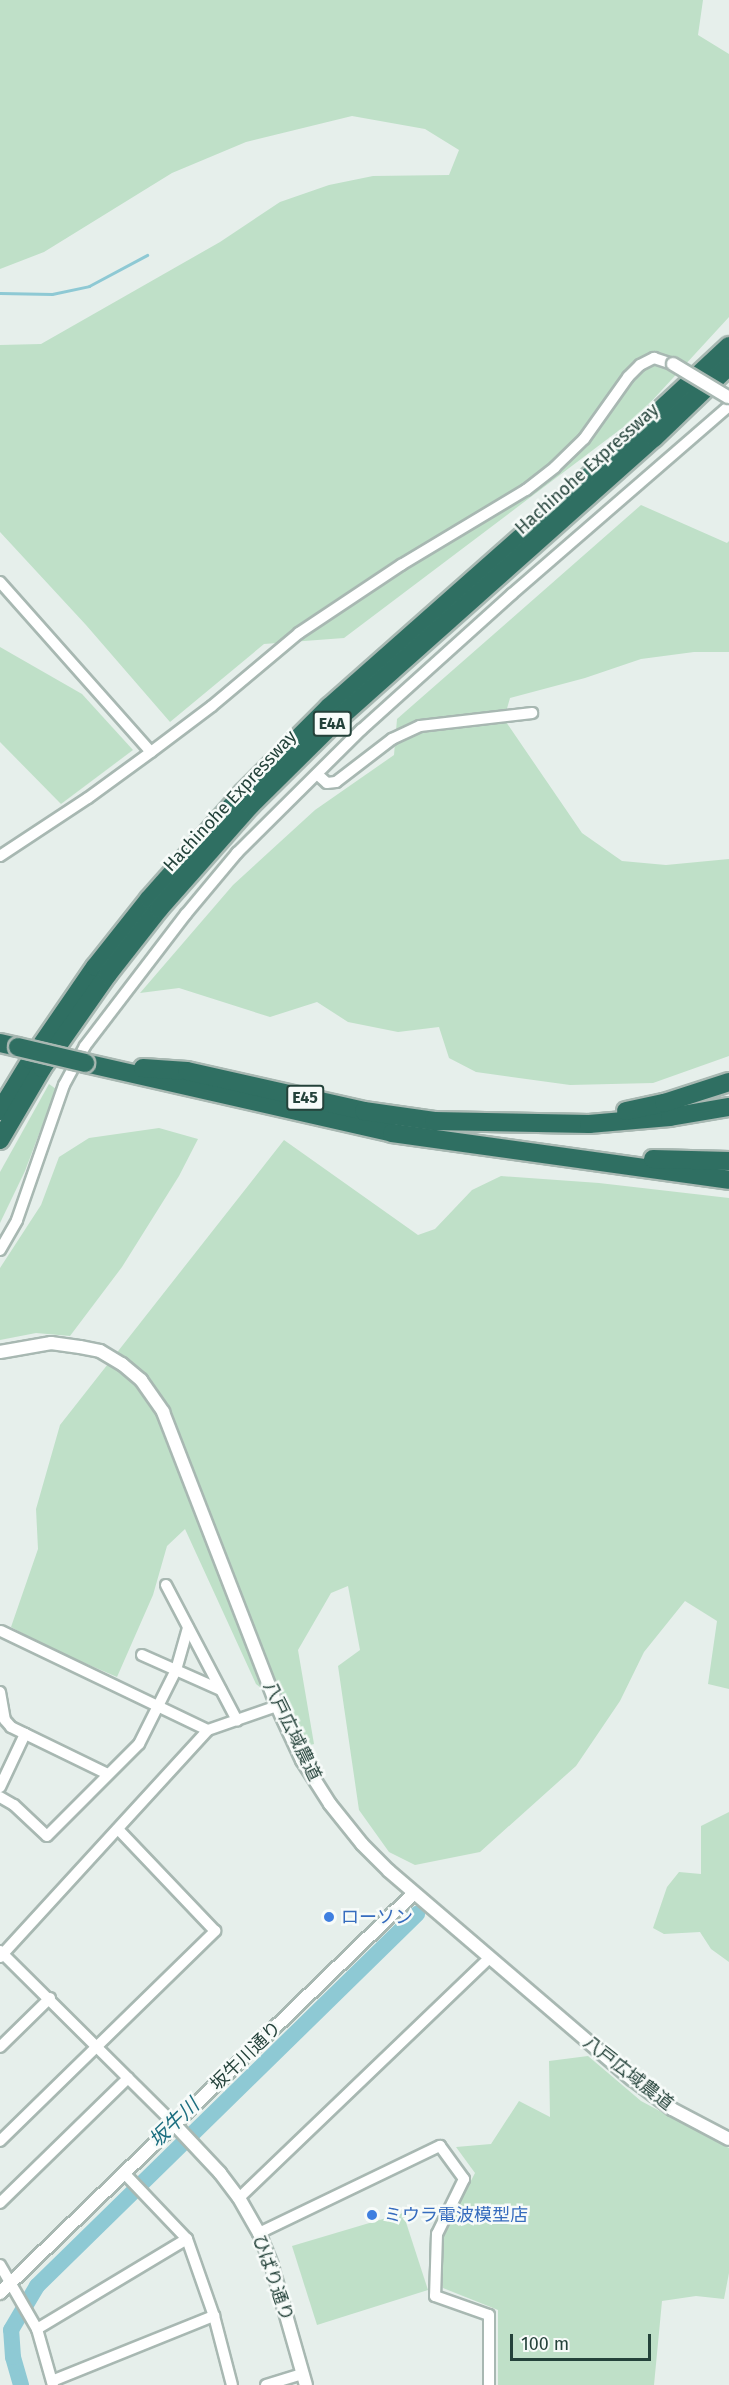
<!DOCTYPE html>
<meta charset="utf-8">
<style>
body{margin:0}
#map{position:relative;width:729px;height:2385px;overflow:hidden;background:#e6efeb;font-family:"Fira Sans","Noto Sans JP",sans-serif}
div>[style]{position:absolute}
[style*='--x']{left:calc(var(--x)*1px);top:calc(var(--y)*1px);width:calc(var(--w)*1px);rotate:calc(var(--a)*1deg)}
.green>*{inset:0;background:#bfe0c8}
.stream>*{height:3px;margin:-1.5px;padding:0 1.5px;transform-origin:1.5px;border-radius:1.5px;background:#8ec9d4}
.river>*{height:16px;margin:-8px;padding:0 8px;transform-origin:8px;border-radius:8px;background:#8ec9d4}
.roads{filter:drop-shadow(2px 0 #a8b8b2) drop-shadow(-2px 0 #a8b8b2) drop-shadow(0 2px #a8b8b2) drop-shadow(0 -2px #a8b8b2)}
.minor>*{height:10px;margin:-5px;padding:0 5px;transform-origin:5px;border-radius:5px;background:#fff}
.tertiary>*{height:12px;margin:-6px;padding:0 6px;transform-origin:6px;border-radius:6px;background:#fff}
.motorway>*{height:18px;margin:-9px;padding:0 9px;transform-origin:9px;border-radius:9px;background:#2f6f62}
.bridges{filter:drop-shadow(2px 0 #a8b8b2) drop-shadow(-2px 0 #a8b8b2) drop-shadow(0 2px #a8b8b2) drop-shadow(0 -2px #a8b8b2)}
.tertiary-bridge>*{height:12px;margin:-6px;padding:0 6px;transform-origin:6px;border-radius:6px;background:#fff}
.motorway-bridge>*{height:18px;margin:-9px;padding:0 9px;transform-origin:9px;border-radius:9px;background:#2f6f62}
.dots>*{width:16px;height:16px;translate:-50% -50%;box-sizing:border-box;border:3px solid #f7fbf9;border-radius:50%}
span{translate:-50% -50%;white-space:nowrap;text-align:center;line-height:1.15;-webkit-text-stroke:5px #f7fbf9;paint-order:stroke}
.shield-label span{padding:2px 4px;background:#f7fbf9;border:2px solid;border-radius:4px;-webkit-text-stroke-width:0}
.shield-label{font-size:16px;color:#24423a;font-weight:700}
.street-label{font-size:18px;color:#24423a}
.shop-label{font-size:18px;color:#366cbe}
.left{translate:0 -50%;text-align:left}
.water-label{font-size:20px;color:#1c6f80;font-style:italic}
.scale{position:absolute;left:510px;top:2334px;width:141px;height:27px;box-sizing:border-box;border:3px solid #24423a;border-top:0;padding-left:8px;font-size:18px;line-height:21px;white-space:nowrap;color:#24423a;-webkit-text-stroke:4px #f7fbf9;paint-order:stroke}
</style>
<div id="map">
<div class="green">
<div style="clip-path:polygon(0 0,703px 0,698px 35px,729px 54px,729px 317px,638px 416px,344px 638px,264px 644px,170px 722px,86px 625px,0 532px,0 345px,41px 344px,220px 242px,280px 202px,329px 185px,373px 176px,449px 175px,459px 150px,425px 129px,352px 116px,246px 142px,172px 173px,44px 252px,0 269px)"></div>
<div style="clip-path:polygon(641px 505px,727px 543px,729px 541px,729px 652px,694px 652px,641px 659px,585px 678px,510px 698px,504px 719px,582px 833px,622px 861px,666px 865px,729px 859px,729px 1056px,653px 1083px,570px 1085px,476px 1072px,449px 1058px,439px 1027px,398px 1032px,348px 1022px,317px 1002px,270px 1017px,179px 988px,140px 993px,233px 885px,315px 810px,394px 755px,397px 719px)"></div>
<div style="clip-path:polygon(0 647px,82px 694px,133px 750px,61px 804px,0 742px)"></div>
<div style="clip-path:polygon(49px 1084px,56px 1089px,25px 1171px,0 1223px,0 1172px)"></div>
<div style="clip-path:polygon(159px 1128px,198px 1139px,179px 1176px,122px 1267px,70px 1336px,36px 1333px,0 1340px,0 1268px,41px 1205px,59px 1157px,89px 1138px)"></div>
<div style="clip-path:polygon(284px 1140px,418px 1235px,435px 1229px,472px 1190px,501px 1176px,599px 1183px,729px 1198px,729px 1689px,708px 1684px,717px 1621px,685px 1601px,644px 1652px,620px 1701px,576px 1766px,480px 1852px,415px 1865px,389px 1852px,359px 1810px,338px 1666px,360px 1650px,348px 1586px,331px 1593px,298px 1650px,314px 1744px,306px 1746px,283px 1706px,256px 1684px,185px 1529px,167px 1546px,153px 1595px,117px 1677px,45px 1646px,11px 1627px,38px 1549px,36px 1509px,60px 1425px)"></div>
<div style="clip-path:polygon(729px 1812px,729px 1962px,711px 1949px,700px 1932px,664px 1934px,653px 1928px,667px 1887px,679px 1872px,701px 1874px,701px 1826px)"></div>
<div style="clip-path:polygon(588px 2056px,641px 2101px,729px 2148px,729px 2273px,724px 2299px,696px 2296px,662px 2301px,654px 2385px,498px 2385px,498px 2310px,443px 2288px,443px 2235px,475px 2173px,456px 2147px,491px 2144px,519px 2101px,550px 2117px,549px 2061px)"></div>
<div style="clip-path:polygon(403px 2213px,428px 2290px,317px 2325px,292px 2246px)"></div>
</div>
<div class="stream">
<div style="--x:0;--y:293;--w:52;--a:1.1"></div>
<div style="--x:52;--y:294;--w:38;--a:-12"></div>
<div style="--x:89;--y:286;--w:66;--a:-28.1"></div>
</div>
<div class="river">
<div style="--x:21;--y:2385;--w:29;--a:-106"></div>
<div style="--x:13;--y:2357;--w:27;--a:-94"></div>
<div style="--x:11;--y:2330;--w:51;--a:-59.4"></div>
<div style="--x:37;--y:2286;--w:532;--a:-44.39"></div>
</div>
<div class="roads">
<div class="minor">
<div style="--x:0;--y:582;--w:227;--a:48.4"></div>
<div style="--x:317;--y:774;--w:13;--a:42"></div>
<div style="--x:327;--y:783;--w:9;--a:-6"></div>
<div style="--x:336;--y:782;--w:71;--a:-37.5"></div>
<div style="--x:392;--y:739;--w:31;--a:-25"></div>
<div style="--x:420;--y:726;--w:113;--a:-6.6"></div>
<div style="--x:0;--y:856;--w:105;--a:-33.4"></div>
<div style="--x:88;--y:798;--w:78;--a:-36.1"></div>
<div style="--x:151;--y:752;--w:76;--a:-37"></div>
<div style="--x:212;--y:706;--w:114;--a:-40"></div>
<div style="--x:299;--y:633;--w:123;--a:-33.7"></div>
<div style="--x:401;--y:565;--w:146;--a:-31"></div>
<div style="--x:526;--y:490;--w:37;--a:-38"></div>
<div style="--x:555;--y:467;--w:40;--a:-44"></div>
<div style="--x:584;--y:439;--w:76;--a:-54.6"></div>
<div style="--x:628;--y:377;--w:17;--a:-45"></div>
<div style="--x:640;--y:365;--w:16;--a:-27"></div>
<div style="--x:654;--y:358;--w:20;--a:18"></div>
<div style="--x:0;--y:1250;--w:34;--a:-60"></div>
<div style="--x:17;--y:1220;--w:143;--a:-70.8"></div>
<div style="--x:64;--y:1085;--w:44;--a:-61.7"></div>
<div style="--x:85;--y:1046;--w:166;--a:-52.6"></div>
<div style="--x:186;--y:914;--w:80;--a:-50.1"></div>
<div style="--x:237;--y:853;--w:175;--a:-44.8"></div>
<div style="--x:361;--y:730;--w:203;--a:-42"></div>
<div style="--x:512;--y:594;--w:287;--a:-40.9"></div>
<div style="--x:166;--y:1585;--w:153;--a:62.3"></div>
<div style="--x:1;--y:1631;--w:229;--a:25.6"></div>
<div style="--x:142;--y:1655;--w:86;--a:23.9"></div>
<div style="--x:0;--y:1692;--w:28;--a:80"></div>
<div style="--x:5;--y:1720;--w:9;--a:49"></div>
<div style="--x:11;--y:1727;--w:108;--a:25.9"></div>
<div style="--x:0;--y:1787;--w:59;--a:-64.7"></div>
<div style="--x:0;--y:1797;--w:16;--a:30"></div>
<div style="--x:14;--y:1805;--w:45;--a:43.2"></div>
<div style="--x:47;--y:1836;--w:130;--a:-45"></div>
<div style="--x:139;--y:1744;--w:83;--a:-63.4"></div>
<div style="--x:176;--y:1670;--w:44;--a:-74.1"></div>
<div style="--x:0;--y:1951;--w:247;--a:44.8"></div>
<div style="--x:0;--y:1957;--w:308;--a:-47.5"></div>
<div style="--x:208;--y:1730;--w:73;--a:-19.2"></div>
<div style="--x:0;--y:2047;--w:70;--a:-44.4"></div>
<div style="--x:0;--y:2141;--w:301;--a:-44.3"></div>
<div style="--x:215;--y:1931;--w:141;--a:-133.6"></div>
<div style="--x:125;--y:2174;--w:90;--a:46.4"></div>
<div style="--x:187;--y:2239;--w:82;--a:70.7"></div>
<div style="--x:214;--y:2316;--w:71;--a:75.4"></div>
<div style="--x:239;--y:2198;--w:347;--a:-43.8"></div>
<div style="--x:0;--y:2203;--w:179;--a:-44.3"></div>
<div style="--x:259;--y:2233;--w:201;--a:-25.7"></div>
<div style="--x:440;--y:2146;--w:41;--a:54"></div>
<div style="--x:464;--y:2179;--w:61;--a:116.1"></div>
<div style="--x:437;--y:2234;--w:62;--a:91.8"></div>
<div style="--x:435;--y:2296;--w:57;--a:19.4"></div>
<div style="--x:489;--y:2315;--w:70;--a:90"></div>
<div style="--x:0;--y:2265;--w:74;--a:60"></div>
<div style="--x:37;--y:2329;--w:58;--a:74.1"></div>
<div style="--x:37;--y:2329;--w:175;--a:-31"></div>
<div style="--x:52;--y:2381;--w:175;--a:-21.9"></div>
<div style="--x:266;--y:2385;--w:39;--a:-17"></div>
</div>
<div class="tertiary">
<div style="--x:0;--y:1352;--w:52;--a:-10"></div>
<div style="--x:51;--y:1343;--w:29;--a:8"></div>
<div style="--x:80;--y:1347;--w:20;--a:11"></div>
<div style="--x:100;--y:1351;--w:26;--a:31"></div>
<div style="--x:122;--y:1364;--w:25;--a:40"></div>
<div style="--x:141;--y:1380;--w:39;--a:55"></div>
<div style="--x:163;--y:1412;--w:315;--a:68.8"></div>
<div style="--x:277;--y:1706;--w:60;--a:65.2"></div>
<div style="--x:302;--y:1760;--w:52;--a:57.5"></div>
<div style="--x:330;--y:1804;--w:51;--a:51.3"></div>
<div style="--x:362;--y:1844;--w:38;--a:45"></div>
<div style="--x:389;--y:1871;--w:320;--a:40.6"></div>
<div style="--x:632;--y:2079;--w:50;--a:36.9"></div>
<div style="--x:672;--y:2109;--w:64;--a:27.8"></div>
<div style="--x:175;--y:2125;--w:66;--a:46.8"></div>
<div style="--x:220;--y:2173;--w:31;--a:53"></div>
<div style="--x:239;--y:2198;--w:40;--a:60.3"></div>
<div style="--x:259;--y:2233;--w:35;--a:68"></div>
<div style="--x:272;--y:2266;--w:124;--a:74.1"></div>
<div style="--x:0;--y:2293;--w:574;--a:-44.01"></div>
</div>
<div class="motorway">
<div style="--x:0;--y:1043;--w:18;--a:13"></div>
<div style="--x:85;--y:1063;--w:315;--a:12.8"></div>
<div style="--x:392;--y:1133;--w:340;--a:7.9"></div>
<div style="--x:143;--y:1068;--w:44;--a:3.9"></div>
<div style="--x:187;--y:1071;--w:181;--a:12.7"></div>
<div style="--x:364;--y:1111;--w:71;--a:8.1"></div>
<div style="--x:434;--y:1121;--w:155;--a:1.1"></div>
<div style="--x:589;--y:1124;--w:81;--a:-4.9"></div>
<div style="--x:670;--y:1117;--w:60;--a:-9.6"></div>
<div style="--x:0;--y:1111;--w:60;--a:-58.7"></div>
<div style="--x:31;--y:1060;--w:113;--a:-55.5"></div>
<div style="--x:95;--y:967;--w:87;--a:-51.5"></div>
<div style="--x:149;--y:899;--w:142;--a:-48.4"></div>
<div style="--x:243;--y:793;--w:122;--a:-45"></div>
<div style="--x:329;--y:707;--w:338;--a:-41.5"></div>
<div style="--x:582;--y:483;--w:201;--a:-43"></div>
<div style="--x:626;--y:1111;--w:39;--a:-12"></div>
<div style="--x:664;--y:1103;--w:68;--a:-17.9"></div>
<div style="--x:0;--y:1140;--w:83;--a:-59.7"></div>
<div style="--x:42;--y:1068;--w:115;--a:-54.9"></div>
<div style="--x:108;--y:974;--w:83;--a:-51.9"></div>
<div style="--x:159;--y:909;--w:139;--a:-48.5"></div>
<div style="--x:251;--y:805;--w:121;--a:-44.7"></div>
<div style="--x:337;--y:720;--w:424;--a:-41.7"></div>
<div style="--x:654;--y:438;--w:104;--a:-43.8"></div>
<div style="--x:653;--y:1159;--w:76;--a:1.5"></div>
</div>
</div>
<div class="bridges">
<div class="tertiary-bridge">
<div style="--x:673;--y:364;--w:64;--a:31"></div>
</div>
<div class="motorway-bridge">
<div style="--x:18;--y:1047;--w:69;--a:13.4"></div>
</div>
</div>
<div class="dots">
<div style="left:329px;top:1917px;background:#3f7fe0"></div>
<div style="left:372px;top:2215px;background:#3f7fe0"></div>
</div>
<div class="shield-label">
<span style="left:332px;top:724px">E4A</span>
<span style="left:305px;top:1098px">E45</span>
</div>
<div class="street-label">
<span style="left:587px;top:469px;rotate:-42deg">Hachinohe Expressway</span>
<span style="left:230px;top:801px;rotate:-47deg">Hachinohe Expressway</span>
<span style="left:292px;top:1731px;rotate:64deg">八戸広域農道</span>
<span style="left:246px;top:2056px;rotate:-44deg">坂牛川通り</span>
<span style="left:628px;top:2073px;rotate:38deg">八戸広域農道</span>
<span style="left:273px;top:2278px;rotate:71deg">ひばり通り</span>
</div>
<div class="shop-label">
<span class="left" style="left:341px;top:1917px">ローソン</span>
<span class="left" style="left:384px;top:2215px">ミウラ電波模型店</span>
</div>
<div class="water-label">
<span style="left:174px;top:2123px;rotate:-44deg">坂牛川</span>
</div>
<div class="scale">100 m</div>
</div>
